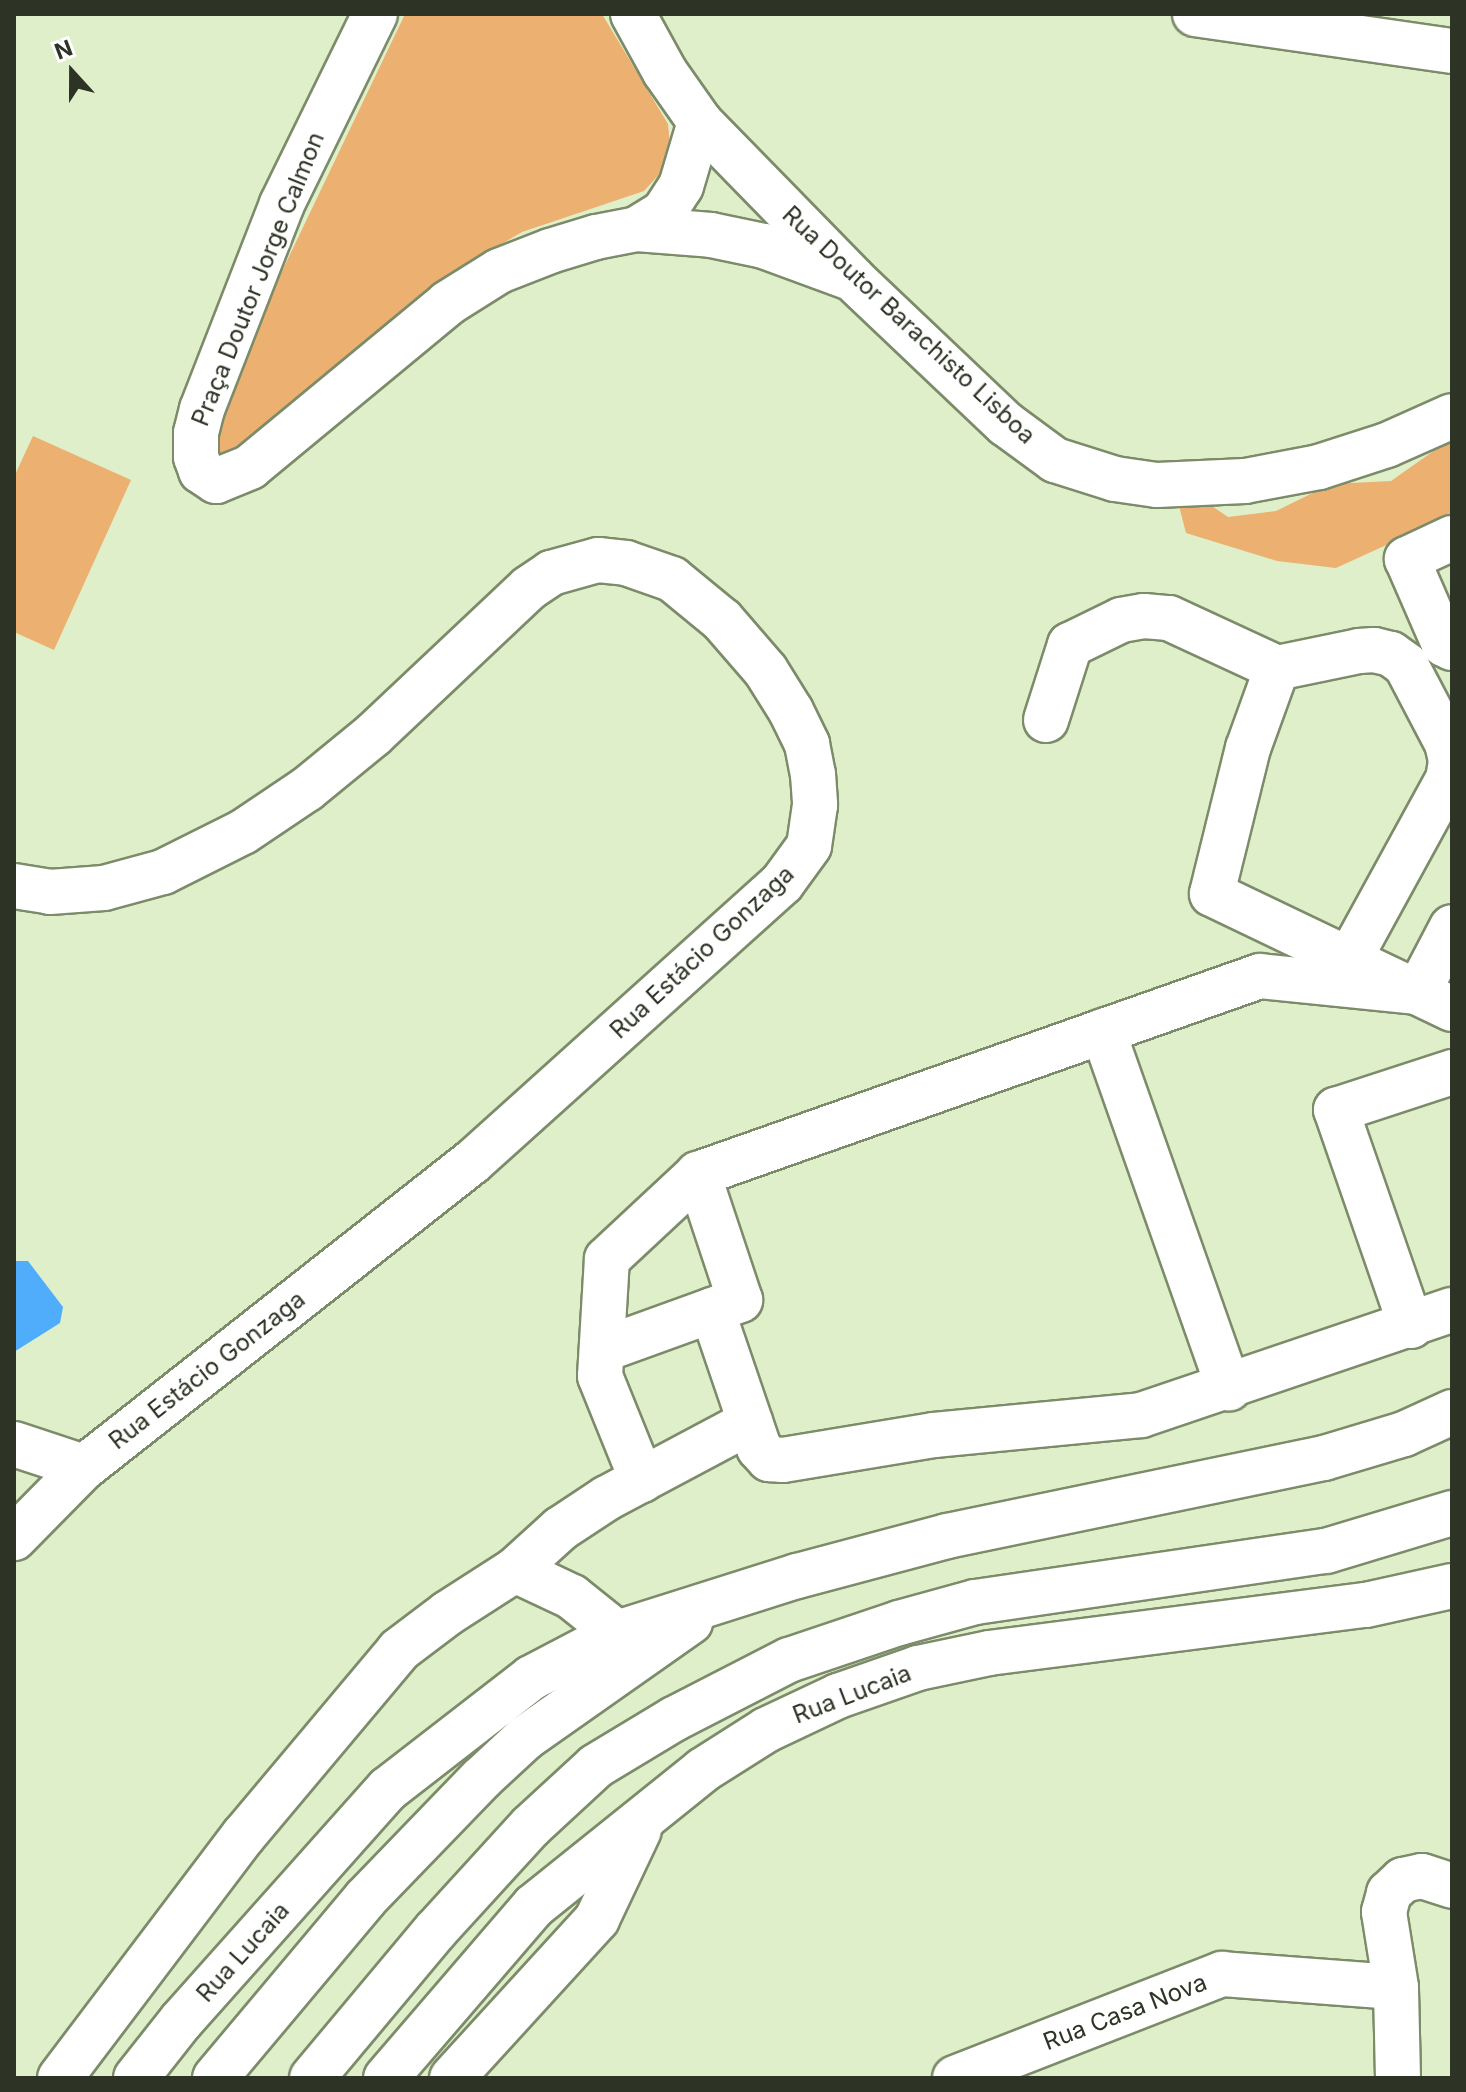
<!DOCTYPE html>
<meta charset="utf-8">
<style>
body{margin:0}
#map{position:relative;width:1466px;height:2092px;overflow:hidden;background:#dfefca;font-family:Inter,sans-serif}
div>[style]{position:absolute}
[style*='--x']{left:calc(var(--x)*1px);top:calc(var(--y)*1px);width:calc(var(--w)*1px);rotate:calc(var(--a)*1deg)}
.green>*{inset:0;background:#ecb070}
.water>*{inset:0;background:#50adfc}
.roads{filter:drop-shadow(2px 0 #7c8b69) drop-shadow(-2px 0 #7c8b69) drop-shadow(0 2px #7c8b69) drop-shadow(0 -2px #7c8b69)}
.minor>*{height:44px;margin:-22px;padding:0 22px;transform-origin:22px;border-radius:22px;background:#fff}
.major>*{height:44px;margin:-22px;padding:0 22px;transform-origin:22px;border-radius:22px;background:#fff}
span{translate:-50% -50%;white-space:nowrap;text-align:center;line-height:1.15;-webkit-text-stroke:7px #fff;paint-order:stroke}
.street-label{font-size:24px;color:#2d3325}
.frame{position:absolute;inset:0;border:16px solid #2d3325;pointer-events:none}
.north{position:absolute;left:32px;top:32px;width:80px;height:80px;-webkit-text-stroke:6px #fff;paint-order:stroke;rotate:339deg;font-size:22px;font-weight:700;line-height:32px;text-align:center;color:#2d3325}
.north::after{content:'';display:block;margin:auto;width:28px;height:36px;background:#2d3325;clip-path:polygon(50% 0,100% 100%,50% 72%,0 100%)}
</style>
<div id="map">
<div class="green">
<div style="clip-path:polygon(405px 14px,602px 14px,668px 124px,670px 146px,664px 169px,644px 191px,522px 232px,446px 277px,233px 457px,221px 457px,215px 445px,218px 405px)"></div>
<div style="clip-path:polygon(33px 436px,131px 480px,54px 650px,14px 632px,14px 477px)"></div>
<div style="clip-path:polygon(1452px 438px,1452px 515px,1336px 568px,1277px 561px,1186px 533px,1179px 506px,1206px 502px,1228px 517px,1276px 511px,1331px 484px,1391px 481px)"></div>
</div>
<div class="water">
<div style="clip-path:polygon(14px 1261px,28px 1261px,63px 1307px,60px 1323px,14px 1352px)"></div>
</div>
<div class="roads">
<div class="minor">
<div style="--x:375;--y:14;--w:212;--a:116.1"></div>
<div style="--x:282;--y:204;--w:220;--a:111.3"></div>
<div style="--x:202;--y:409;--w:25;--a:104"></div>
<div style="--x:196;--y:433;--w:24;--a:90"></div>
<div style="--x:196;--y:457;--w:15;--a:70"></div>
<div style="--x:201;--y:471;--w:18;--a:34"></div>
<div style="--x:216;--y:481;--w:37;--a:-22"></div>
<div style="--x:250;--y:467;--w:257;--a:-39.6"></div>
<div style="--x:448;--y:303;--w:60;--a:-32.1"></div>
<div style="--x:499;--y:271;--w:55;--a:-21.4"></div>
<div style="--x:550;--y:251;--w:48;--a:-16.9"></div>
<div style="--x:596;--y:237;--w:42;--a:-11"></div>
<div style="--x:637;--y:229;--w:74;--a:4.6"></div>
<div style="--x:711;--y:235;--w:54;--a:11.7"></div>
<div style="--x:764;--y:246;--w:95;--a:20.3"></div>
<div style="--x:633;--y:14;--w:66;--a:61.1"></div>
<div style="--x:665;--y:72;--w:61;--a:55"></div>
<div style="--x:700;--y:122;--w:219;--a:45.7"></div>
<div style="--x:853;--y:279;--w:211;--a:43.5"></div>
<div style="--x:1006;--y:424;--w:61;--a:36.3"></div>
<div style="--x:1055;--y:460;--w:63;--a:17.6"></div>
<div style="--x:1115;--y:479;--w:42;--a:8.1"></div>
<div style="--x:1157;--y:485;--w:88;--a:-2.6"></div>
<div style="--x:1245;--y:481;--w:75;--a:-10.7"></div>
<div style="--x:1319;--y:467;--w:71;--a:-17.9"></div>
<div style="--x:1387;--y:445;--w:71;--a:-24"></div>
<div style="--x:1195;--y:14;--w:260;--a:8.2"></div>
<div style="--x:637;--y:229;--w:32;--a:-32"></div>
<div style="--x:664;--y:212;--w:31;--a:-57"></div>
<div style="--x:681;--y:186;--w:67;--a:-73.5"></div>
<div style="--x:1452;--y:538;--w:50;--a:155"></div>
<div style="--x:1407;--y:559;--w:93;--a:66.5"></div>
<div style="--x:1444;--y:644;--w:9;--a:27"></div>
<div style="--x:1277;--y:668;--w:84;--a:-11.7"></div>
<div style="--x:1359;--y:651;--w:15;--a:-4"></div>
<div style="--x:1374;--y:650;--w:17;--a:13"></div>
<div style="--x:1391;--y:654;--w:19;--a:36"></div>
<div style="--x:1406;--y:665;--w:88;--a:62.3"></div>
<div style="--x:1447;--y:743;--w:18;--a:77"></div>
<div style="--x:1451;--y:761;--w:18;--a:99"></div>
<div style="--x:1448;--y:779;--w:204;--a:118.7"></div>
<div style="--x:1046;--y:720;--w:79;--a:-72.3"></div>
<div style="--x:1070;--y:645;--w:57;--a:-26.1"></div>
<div style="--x:1121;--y:620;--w:23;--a:-10"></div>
<div style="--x:1144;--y:616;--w:25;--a:5"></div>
<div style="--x:1169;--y:618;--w:119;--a:24.8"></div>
<div style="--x:1277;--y:668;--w:85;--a:109.9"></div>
<div style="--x:1248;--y:748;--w:150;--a:103.9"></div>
<div style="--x:1212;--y:894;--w:266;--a:25.6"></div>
<div style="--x:14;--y:886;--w:36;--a:9"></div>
<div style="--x:50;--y:892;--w:54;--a:-4.2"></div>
<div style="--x:104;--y:888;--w:61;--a:-15.2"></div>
<div style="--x:163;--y:872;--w:89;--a:-26.6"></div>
<div style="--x:243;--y:832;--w:77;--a:-33.9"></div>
<div style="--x:307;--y:789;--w:85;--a:-39.3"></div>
<div style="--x:373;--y:735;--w:214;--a:-43.3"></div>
<div style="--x:529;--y:588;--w:27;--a:-34"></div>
<div style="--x:551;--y:573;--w:49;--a:-15.5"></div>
<div style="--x:598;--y:560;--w:28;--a:6"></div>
<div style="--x:626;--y:563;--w:49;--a:19.2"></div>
<div style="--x:672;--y:579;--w:65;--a:39.4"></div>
<div style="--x:722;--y:620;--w:67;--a:49.2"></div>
<div style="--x:766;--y:671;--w:47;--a:58"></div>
<div style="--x:791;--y:711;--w:37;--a:64"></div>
<div style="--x:807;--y:744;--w:31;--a:79"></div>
<div style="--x:813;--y:774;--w:31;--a:86"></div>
<div style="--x:815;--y:805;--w:41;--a:98.3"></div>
<div style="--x:809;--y:846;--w:46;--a:126.1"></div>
<div style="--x:782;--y:883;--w:417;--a:138"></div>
<div style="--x:472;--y:1162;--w:494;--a:141.8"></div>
<div style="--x:84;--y:1467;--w:100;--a:134.6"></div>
<div style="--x:1418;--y:992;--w:73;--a:-62.4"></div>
<div style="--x:1103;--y:1031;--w:379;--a:70.6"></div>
<div style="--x:712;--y:1310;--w:146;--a:71.2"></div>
<div style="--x:759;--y:1448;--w:15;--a:48"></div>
<div style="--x:769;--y:1459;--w:14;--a:4"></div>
<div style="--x:783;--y:1460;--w:153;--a:-9.4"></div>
<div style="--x:934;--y:1435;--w:208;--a:-5.5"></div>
<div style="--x:1141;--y:1415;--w:328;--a:-18.7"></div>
<div style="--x:1411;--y:1326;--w:229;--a:-109.1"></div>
<div style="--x:1336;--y:1110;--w:122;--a:-18.1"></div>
<div style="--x:602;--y:1350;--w:147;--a:-19.9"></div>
<div style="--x:740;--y:1300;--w:133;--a:-108.4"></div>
<div style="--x:698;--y:1174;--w:596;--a:-19.41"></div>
<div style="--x:1260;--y:976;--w:159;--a:5.8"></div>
<div style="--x:14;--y:1444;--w:74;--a:18.2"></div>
<div style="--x:642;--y:1480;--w:112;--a:-112"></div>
<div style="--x:600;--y:1376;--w:117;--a:-86.6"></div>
<div style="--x:607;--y:1259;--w:125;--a:-43"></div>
<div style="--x:515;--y:1570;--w:61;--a:-42.3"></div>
<div style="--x:560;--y:1529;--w:56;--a:-33.4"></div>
<div style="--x:607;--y:1498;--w:162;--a:-28"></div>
<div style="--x:60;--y:2078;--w:305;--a:-52.9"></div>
<div style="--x:244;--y:1835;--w:241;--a:-50"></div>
<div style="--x:399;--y:1650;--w:61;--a:-37.1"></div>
<div style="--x:448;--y:1613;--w:80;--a:-32.7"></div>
<div style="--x:515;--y:1570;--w:63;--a:25.3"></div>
<div style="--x:572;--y:1597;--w:58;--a:38.7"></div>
<div style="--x:312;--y:2078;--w:192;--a:-50.1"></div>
<div style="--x:435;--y:1931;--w:142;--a:-47.6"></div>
<div style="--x:531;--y:1826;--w:88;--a:-42.7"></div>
<div style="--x:596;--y:1766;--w:91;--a:-31.1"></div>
<div style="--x:674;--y:1719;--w:129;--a:-27.2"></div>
<div style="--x:789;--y:1660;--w:116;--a:-18.6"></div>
<div style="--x:899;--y:1623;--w:79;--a:-15.4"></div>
<div style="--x:975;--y:1602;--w:355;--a:-8.3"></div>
<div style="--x:1326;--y:1551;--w:132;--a:-16.8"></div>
<div style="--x:955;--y:2078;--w:287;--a:-21.3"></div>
<div style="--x:1222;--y:1974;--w:174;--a:4.3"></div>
<div style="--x:1398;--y:2078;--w:91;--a:-91.3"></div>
<div style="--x:1396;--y:1987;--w:76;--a:-99.1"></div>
<div style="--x:1384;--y:1912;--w:20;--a:-75"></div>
<div style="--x:1389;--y:1893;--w:19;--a:-43"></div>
<div style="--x:1403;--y:1880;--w:19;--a:-12"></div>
<div style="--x:1422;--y:1876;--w:32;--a:18"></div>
</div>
<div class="major">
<div style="--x:136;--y:2078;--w:73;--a:-51.7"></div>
<div style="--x:181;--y:2021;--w:311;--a:-48.3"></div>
<div style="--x:388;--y:1789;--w:181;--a:-37.8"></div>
<div style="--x:531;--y:1678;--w:97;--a:-27.6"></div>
<div style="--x:617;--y:1633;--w:189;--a:-17.6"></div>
<div style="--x:797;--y:1576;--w:155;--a:-14.9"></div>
<div style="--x:947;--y:1536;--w:385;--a:-11.7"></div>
<div style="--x:1324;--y:1458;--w:84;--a:-16.7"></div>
<div style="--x:1404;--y:1434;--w:53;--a:-24.6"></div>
<div style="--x:215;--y:2078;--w:234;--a:-50"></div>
<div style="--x:365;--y:1899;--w:168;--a:-46"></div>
<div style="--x:482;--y:1778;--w:59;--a:-42.9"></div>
<div style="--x:525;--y:1738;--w:202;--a:-35.1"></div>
<div style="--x:386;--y:2078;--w:227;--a:-49.3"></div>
<div style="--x:534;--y:1906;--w:217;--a:-38.8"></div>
<div style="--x:703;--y:1770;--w:75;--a:-32.4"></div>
<div style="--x:766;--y:1730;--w:80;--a:-25.3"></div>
<div style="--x:838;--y:1696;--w:85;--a:-19.3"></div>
<div style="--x:918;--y:1668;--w:73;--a:-11.9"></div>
<div style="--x:989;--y:1653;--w:380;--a:-7.3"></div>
<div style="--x:1366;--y:1605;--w:88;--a:-12.5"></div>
<div style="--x:452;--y:2078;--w:215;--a:-47.6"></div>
<div style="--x:597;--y:1919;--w:98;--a:-64.7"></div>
</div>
</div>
<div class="street-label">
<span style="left:258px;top:279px;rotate:-68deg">Praça Doutor Jorge Calmon</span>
<span style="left:909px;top:325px;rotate:43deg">Rua Doutor Barachisto Lisboa</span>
<span style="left:702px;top:952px;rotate:-43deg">Rua Estácio Gonzaga</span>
<span style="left:207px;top:1370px;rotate:-38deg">Rua Estácio Gonzaga</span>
<span style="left:852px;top:1694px;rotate:-21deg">Rua Lucaia</span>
<span style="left:243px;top:1952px;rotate:-48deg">Rua Lucaia</span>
<span style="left:1125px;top:2012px;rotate:-21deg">Rua Casa Nova</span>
</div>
<div class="frame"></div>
<div class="north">N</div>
</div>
